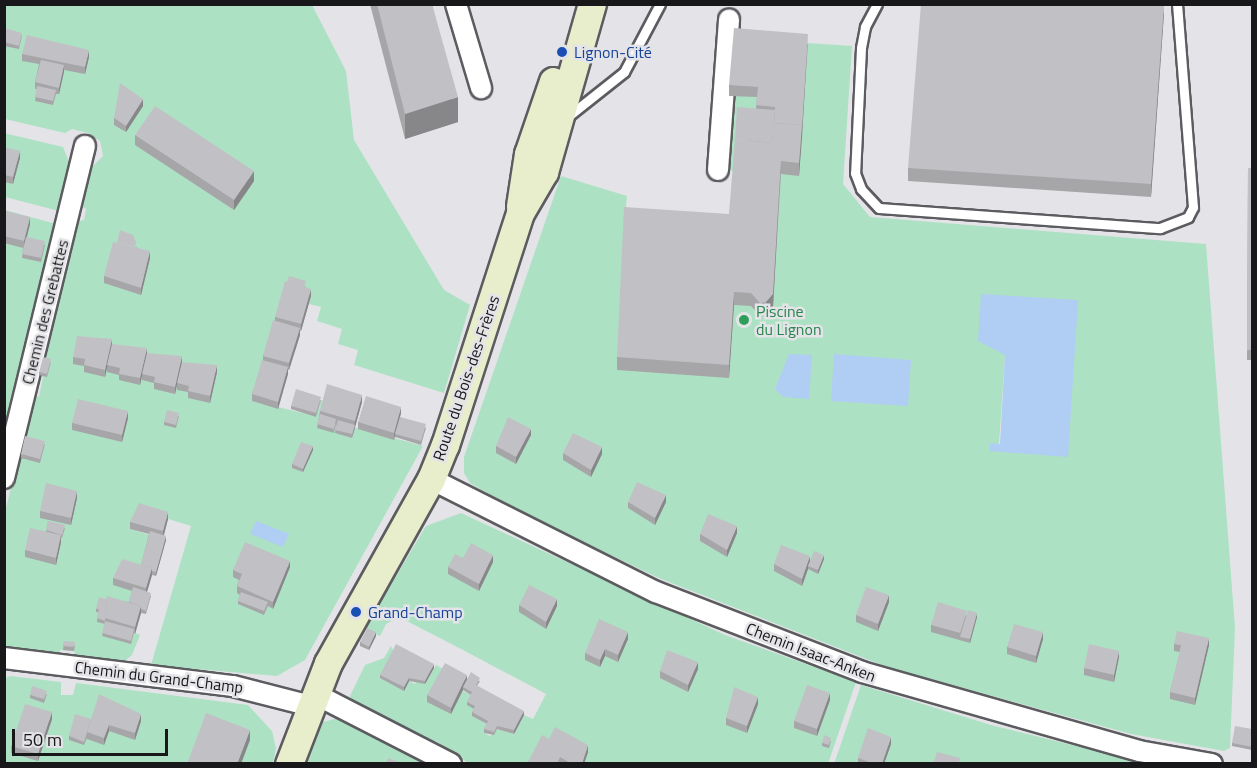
<!DOCTYPE html>
<meta charset="utf-8">
<style>
body{margin:0}
#map{position:relative;width:1257px;height:768px;overflow:hidden;background:#e4e4e8;font-family:"Titillium Web",sans-serif}
div>[style]{position:absolute}
[style*='--x']{left:calc(var(--x)*1px);top:calc(var(--y)*1px);width:calc(var(--w)*1px);rotate:calc(var(--a)*1deg)}
.green>*{inset:0;background:#ade1c3}
.water>*{inset:0;background:#b0cdf4}
.roads{filter:drop-shadow(2px 0 #5c5c60) drop-shadow(-2px 0 #5c5c60) drop-shadow(0 2px #5c5c60) drop-shadow(0 -2px #5c5c60)}
.lane>*{height:9px;margin:-4.5px;padding:0 4.5px;transform-origin:4.5px;border-radius:4.5px;background:#fff}
.street>*{height:20px;margin:-10px;padding:0 10px;transform-origin:10px;border-radius:10px;background:#fff}
.secondary>*{height:27px;margin:-13.5px;padding:0 13.5px;transform-origin:13.5px;border-radius:13.5px;background:#e8eecc}
.wall>*{inset:0;background:#a6a6a9}
.shaded-wall>*{inset:0;background:#87878a}
.building>*{inset:0;background:#c1c1c5}
.dots>*{width:16px;height:16px;translate:-50% -50%;box-sizing:border-box;border:3px solid #e4e4e8;border-radius:50%}
span{translate:-50% -50%;white-space:nowrap;text-align:center;line-height:1.15;-webkit-text-stroke:5px #e4e4e8;paint-order:stroke}
.transit-label{font-size:16px;color:#164399}
.left{translate:0 -50%;text-align:left}
.leisure-label{font-size:16px;color:#27864d}
.street-label{font-size:16px;color:#18181a}
.frame{position:absolute;inset:0;border:6px solid #18181a;pointer-events:none}
.scale{position:absolute;left:12px;top:729px;width:156px;height:27px;box-sizing:border-box;border:3px solid #18181a;border-top:0;padding-left:8px;font-size:18px;line-height:21px;white-space:nowrap;color:#18181a;-webkit-text-stroke:4px #e4e4e8;paint-order:stroke}
</style>
<div id="map">
<div class="green">
<div style="clip-path:polygon(5px 5px,312px 5px,346px 71px,354px 140px,444px 290px,470px 305px,444px 393px,354px 365px,358px 350px,338px 344px,342px 329px,317px 321px,321px 307px,309px 304px,311px 296px,252px 401px,316px 416px,321px 400px,325px 401px,320px 418px,423px 446px,305px 660px,277px 676px,151px 665px,191px 526px,139px 510px,130px 529px,150px 535px,133px 591px,135px 633px,140px 635px,132px 655px,125px 661px,76px 656px,74px 651px,60px 650px,59px 654px,5px 647px,5px 512px,34px 395px,39px 397px,43px 377px,39px 375px,76px 222px,84px 220px,86px 209px,80px 205px,89px 170px,103px 156px,100px 141px,88px 133px,72px 129px,65px 133px,5px 119px)"></div>
<div style="clip-path:polygon(evenodd,734px 38px,852px 46px,843px 184px,870px 217px,1206px 244px,1235px 628px,1230px 748px,1224px 751px,1131px 734px,887px 667px,661px 579px,514px 509px,470px 483px,464px 473px,464px 457px,561px 176px,627px 196px,625px 219px,729px 227px,733px 171px,724px 170px,734px 38px,1005px 355px,1068px 456px,999px 444px,1005px 355px)"></div>
<div style="clip-path:polygon(4px 133px,63px 147px,70px 164px,59px 211px,5px 197px)"></div>
<div style="clip-path:polygon(5px 210px,56px 224px,5px 432px)"></div>
<div style="clip-path:polygon(461px 513px,725px 635px,856px 682px,828px 764px,468px 763px,436px 741px,430px 743px,352px 702px,350px 696px,365px 665px,384px 658px,391px 646px,409px 681px,415px 684px,418px 680px,425px 684px,436px 665px,445px 670px,450px 714px,463px 691px,472px 695px,475px 710px,473px 716px,488px 725px,484px 733px,490px 736px,497px 729px,514px 734px,524px 715px,533px 719px,546px 694px,463px 650px,399px 617px,386px 624px,380px 636px,364px 630px,426px 526px)"></div>
<div style="clip-path:polygon(10px 676px,61px 682px,61px 695px,73px 695px,76px 683px,248px 705px,272px 731px,276px 748px,273px 763px,5px 763px,4px 679px)"></div>
<div style="clip-path:polygon(861px 685px,991px 725px,1145px 763px,834px 764px)"></div>
<div style="clip-path:polygon(342px 717px,429px 764px,307px 764px,323px 722px)"></div>
</div>
<div class="water">
<div style="clip-path:polygon(981px 294px,1078px 300px,1068px 457px,989px 451px,990px 443px,1000px 444px,1005px 355px,978px 341px)"></div>
<div style="clip-path:polygon(789px 354px,812px 355px,809px 399px,783px 397px,775px 389px)"></div>
<div style="clip-path:polygon(834px 354px,911px 360px,908px 406px,831px 401px)"></div>
<div style="clip-path:polygon(256px 521px,289px 534px,283px 547px,250px 534px)"></div>
</div>
<div class="roads">
<div class="lane">
<div style="--x:877;--y:4;--w:26;--a:118"></div>
<div style="--x:865;--y:27;--w:21;--a:101"></div>
<div style="--x:861;--y:48;--w:125;--a:92.7"></div>
<div style="--x:855;--y:173;--w:17;--a:69"></div>
<div style="--x:861;--y:189;--w:26;--a:47"></div>
<div style="--x:879;--y:208;--w:282;--a:4.1"></div>
<div style="--x:1160;--y:228;--w:30;--a:-21"></div>
<div style="--x:1188;--y:217;--w:11;--a:-63"></div>
<div style="--x:1193;--y:207;--w:204;--a:-94.5"></div>
<div style="--x:566;--y:118;--w:74;--a:-38.4"></div>
<div style="--x:624;--y:72;--w:77;--a:-62.1"></div>
</div>
<div class="street">
<div style="--x:456;--y:4;--w:88;--a:73.4"></div>
<div style="--x:718;--y:170;--w:151;--a:-85.8"></div>
<div style="--x:4;--y:478;--w:342;--a:-76.3"></div>
<div style="--x:431;--y:479;--w:252;--a:26.7"></div>
<div style="--x:656;--y:592;--w:221;--a:21.2"></div>
<div style="--x:862;--y:672;--w:288;--a:15.9"></div>
<div style="--x:1139;--y:751;--w:74;--a:10.1"></div>
<div style="--x:4;--y:658;--w:231;--a:7"></div>
<div style="--x:233;--y:686;--w:81;--a:14.4"></div>
<div style="--x:315;--y:694;--w:153;--a:27.2"></div>
</div>
<div class="secondary">
<div style="--x:520;--y:206;--w:53;--a:-81.3"></div>
<div style="--x:528;--y:154;--w:77;--a:-71.1"></div>
<div style="--x:289;--y:764;--w:108;--a:-68.9"></div>
<div style="--x:328;--y:663;--w:211;--a:-60.8"></div>
<div style="--x:431;--y:479;--w:37;--a:-68"></div>
<div style="--x:445;--y:445;--w:244;--a:-72.1"></div>
<div style="--x:520;--y:213;--w:48;--a:-59.7"></div>
<div style="--x:544;--y:172;--w:175;--a:-74.1"></div>
</div>
</div>
<div class="wall">
<div style="clip-path:polygon(370px 4px,432px 4px,458px 122px,405px 139px)"></div>
<div style="clip-path:polygon(1164px 13px,1151px 197px,908px 181px,908px 168px)"></div>
<div style="clip-path:polygon(4px 28px,22px 36px,19px 49px,4px 46px)"></div>
<div style="clip-path:polygon(808px 44px,799px 176px,781px 174px,773px 307px,766px 315px,760px 316px,751px 306px,734px 305px,729px 378px,617px 370px,617px 357px,729px 214px,756px 109px,757px 97px,729px 96px,729px 85px)"></div>
<div style="clip-path:polygon(22px 54px,89px 57px,85px 74px,64px 70px,59px 94px,56px 94px,53px 105px,35px 101px,37px 89px,35px 89px,35px 82px,39px 64px,22px 61px)"></div>
<div style="clip-path:polygon(143px 106px,126px 132px,114px 125px,114px 118px)"></div>
<div style="clip-path:polygon(135px 135px,254px 181px,234px 210px,135px 145px)"></div>
<div style="clip-path:polygon(4px 147px,20px 158px,13px 184px,4px 182px)"></div>
<div style="clip-path:polygon(1248px 168px,1252px 168px,1252px 360px,1247px 360px)"></div>
<div style="clip-path:polygon(4px 218px,30px 224px,27px 237px,45px 245px,41px 262px,22px 258px,23px 248px,4px 243px)"></div>
<div style="clip-path:polygon(136px 247px,150px 258px,141px 295px,104px 283px,104px 276px)"></div>
<div style="clip-path:polygon(306px 285px,305px 287px,311px 296px,301px 331px,300px 331px,300px 335px,289px 370px,288px 370px,288px 374px,278px 409px,252px 401px,252px 394px,263px 360px,263px 356px,275px 321px,275px 317px)"></div>
<div style="clip-path:polygon(112px 345px,217px 372px,210px 403px,188px 398px,188px 392px,177px 390px,177px 383px,175px 394px,154px 389px,154px 383px,142px 380px,142px 374px,140px 385px,119px 380px,119px 375px,107px 372px,107px 366px,105px 377px,84px 372px,84px 366px,73px 364px,73px 357px)"></div>
<div style="clip-path:polygon(51px 362px,47px 377px,39px 375px,39px 372px)"></div>
<div style="clip-path:polygon(321px 400px,316px 417px,291px 409px,291px 406px)"></div>
<div style="clip-path:polygon(362px 402px,352px 438px,335px 433px,336px 423px,334px 433px,317px 428px,320px 411px)"></div>
<div style="clip-path:polygon(401px 413px,400px 417px,426px 428px,421px 445px,395px 437px,394px 440px,358px 429px,358px 422px)"></div>
<div style="clip-path:polygon(179px 416px,176px 428px,164px 425px,164px 422px)"></div>
<div style="clip-path:polygon(128px 418px,122px 442px,72px 430px,72px 423px)"></div>
<div style="clip-path:polygon(531px 435px,516px 464px,496px 453px,496px 446px)"></div>
<div style="clip-path:polygon(45px 444px,40px 463px,21px 458px,21px 454px)"></div>
<div style="clip-path:polygon(313px 450px,303px 472px,292px 468px,292px 464px)"></div>
<div style="clip-path:polygon(563px 453px,602px 454px,591px 477px,563px 460px)"></div>
<div style="clip-path:polygon(77px 498px,71px 525px,40px 518px,40px 511px)"></div>
<div style="clip-path:polygon(628px 502px,666px 502px,655px 525px,628px 508px)"></div>
<div style="clip-path:polygon(168px 519px,164px 535px,166px 540px,156px 576px,152px 575px,147px 592px,151px 596px,146px 614px,141px 613px,135px 634px,134px 633px,131px 644px,102px 636px,105px 624px,97px 622px,98px 612px,96px 612px,96px 609px,107px 599px,129px 602px,132px 591px,113px 585px,113px 578px,141px 565px,149px 534px,130px 529px,130px 522px)"></div>
<div style="clip-path:polygon(48px 521px,65px 528px,62px 538px,61px 538px,61px 542px,56px 565px,25px 557px,25px 550px,46px 532px)"></div>
<div style="clip-path:polygon(737px 533px,727px 557px,700px 541px,700px 534px)"></div>
<div style="clip-path:polygon(463px 558px,493px 562px,479px 591px,448px 574px,448px 567px)"></div>
<div style="clip-path:polygon(824px 559px,818px 574px,808px 569px,802px 586px,774px 571px,774px 564px)"></div>
<div style="clip-path:polygon(290px 567px,273px 609px,268px 606px,264px 615px,238px 604px,238px 601px,240px 595px,237px 593px,237px 586px,239px 580px,233px 577px,233px 570px)"></div>
<div style="clip-path:polygon(889px 602px,878px 631px,856px 622px,856px 615px)"></div>
<div style="clip-path:polygon(519px 605px,557px 606px,546px 629px,519px 612px)"></div>
<div style="clip-path:polygon(967px 615px,977px 617px,970px 643px,931px 632px,931px 625px)"></div>
<div style="clip-path:polygon(376px 636px,369px 650px,360px 646px,360px 642px)"></div>
<div style="clip-path:polygon(628px 639px,618px 662px,605px 656px,600px 667px,585px 660px,585px 653px)"></div>
<div style="clip-path:polygon(1043px 639px,1036px 663px,1007px 654px,1007px 647px)"></div>
<div style="clip-path:polygon(64px 641px,75px 645px,74px 651px,63px 650px)"></div>
<div style="clip-path:polygon(1174px 644px,1209px 645px,1195px 705px,1170px 699px,1170px 692px,1180px 652px,1174px 651px)"></div>
<div style="clip-path:polygon(1119px 657px,1114px 682px,1084px 675px,1084px 668px)"></div>
<div style="clip-path:polygon(434px 668px,425px 684px,409px 681px,404px 691px,380px 678px,380px 675px)"></div>
<div style="clip-path:polygon(698px 669px,688px 692px,660px 678px,660px 671px)"></div>
<div style="clip-path:polygon(467px 679px,480px 681px,477px 686px,524px 715px,514px 734px,497px 729px,494px 735px,484px 733px,484px 729px,487px 724px,472px 716px,472px 712px,474px 709px,467px 705px,467px 702px,471px 695px,463px 690px,451px 714px,427px 702px,427px 695px)"></div>
<div style="clip-path:polygon(47px 694px,44px 703px,30px 698px,30px 695px)"></div>
<div style="clip-path:polygon(830px 700px,817px 736px,794px 728px,794px 721px)"></div>
<div style="clip-path:polygon(758px 704px,747px 733px,726px 725px,726px 718px)"></div>
<div style="clip-path:polygon(52px 719px,38px 761px,11px 753px,11px 746px)"></div>
<div style="clip-path:polygon(91px 719px,141px 721px,135px 740px,109px 731px,104px 745px,87px 739px,87px 738px,84px 745px,69px 740px,69px 736px)"></div>
<div style="clip-path:polygon(1252px 729px,1252px 750px,1232px 746px,1232px 743px)"></div>
<div style="clip-path:polygon(549px 739px,588px 752px,584px 764px,528px 764px,528px 762px)"></div>
<div style="clip-path:polygon(831px 741px,829px 748px,822px 746px,822px 743px)"></div>
<div style="clip-path:polygon(891px 744px,884px 764px,858px 764px,858px 758px)"></div>
</div>
<div class="shaded-wall">
<div style="clip-path:polygon(1164px 4px,1164px 13px,1151px 197px,1151px 184px)"></div>
<div style="clip-path:polygon(808px 34px,802px 138px,799px 176px,799px 163px)"></div>
<div style="clip-path:polygon(89px 50px,89px 57px,85px 74px,85px 67px)"></div>
<div style="clip-path:polygon(64px 65px,64px 72px,59px 94px,59px 88px)"></div>
<div style="clip-path:polygon(458px 97px,458px 122px,405px 139px,405px 114px)"></div>
<div style="clip-path:polygon(143px 99px,143px 106px,126px 132px,126px 126px)"></div>
<div style="clip-path:polygon(20px 151px,20px 158px,13px 184px,13px 177px)"></div>
<div style="clip-path:polygon(781px 161px,773px 307px,766px 315px,766px 302px)"></div>
<div style="clip-path:polygon(254px 171px,254px 181px,234px 210px,234px 200px)"></div>
<div style="clip-path:polygon(30px 217px,30px 224px,24px 248px,24px 241px)"></div>
<div style="clip-path:polygon(150px 251px,150px 258px,141px 295px,141px 288px)"></div>
<div style="clip-path:polygon(311px 289px,311px 296px,301px 331px,301px 324px)"></div>
<div style="clip-path:polygon(734px 292px,734px 305px,729px 378px,729px 365px)"></div>
<div style="clip-path:polygon(300px 328px,300px 335px,289px 370px,289px 363px)"></div>
<div style="clip-path:polygon(112px 339px,112px 346px,105px 377px,105px 370px)"></div>
<div style="clip-path:polygon(147px 348px,147px 355px,140px 385px,140px 378px)"></div>
<div style="clip-path:polygon(182px 356px,182px 363px,175px 394px,175px 387px)"></div>
<div style="clip-path:polygon(217px 365px,217px 372px,210px 403px,210px 396px)"></div>
<div style="clip-path:polygon(288px 367px,288px 374px,278px 409px,278px 402px)"></div>
<div style="clip-path:polygon(362px 395px,362px 402px,352px 438px,355px 421px)"></div>
<div style="clip-path:polygon(401px 407px,401px 413px,395px 434px,394px 440px,394px 433px)"></div>
<div style="clip-path:polygon(128px 411px,128px 418px,122px 442px,122px 435px)"></div>
<div style="clip-path:polygon(531px 429px,531px 435px,516px 464px,516px 457px)"></div>
<div style="clip-path:polygon(313px 446px,313px 450px,303px 472px,303px 469px)"></div>
<div style="clip-path:polygon(602px 447px,602px 454px,591px 477px,591px 470px)"></div>
<div style="clip-path:polygon(77px 491px,77px 498px,71px 525px,71px 518px)"></div>
<div style="clip-path:polygon(666px 495px,666px 502px,655px 525px,655px 518px)"></div>
<div style="clip-path:polygon(168px 512px,168px 519px,163px 538px,163px 531px)"></div>
<div style="clip-path:polygon(737px 526px,737px 533px,727px 557px,727px 550px)"></div>
<div style="clip-path:polygon(61px 535px,61px 542px,56px 565px,56px 558px)"></div>
<div style="clip-path:polygon(166px 536px,166px 540px,156px 576px,156px 572px)"></div>
<div style="clip-path:polygon(493px 555px,493px 562px,479px 591px,479px 584px)"></div>
<div style="clip-path:polygon(824px 555px,824px 559px,818px 574px,818px 570px)"></div>
<div style="clip-path:polygon(810px 556px,810px 563px,808px 566px,808px 569px,802px 586px,802px 579px)"></div>
<div style="clip-path:polygon(290px 561px,290px 567px,273px 609px,273px 602px)"></div>
<div style="clip-path:polygon(152px 568px,152px 575px,146px 595px,146px 588px)"></div>
<div style="clip-path:polygon(889px 595px,889px 602px,878px 631px,878px 624px)"></div>
<div style="clip-path:polygon(557px 599px,557px 606px,546px 629px,546px 622px)"></div>
<div style="clip-path:polygon(141px 606px,141px 613px,135px 634px,135px 627px)"></div>
<div style="clip-path:polygon(977px 613px,977px 617px,970px 643px,970px 639px)"></div>
<div style="clip-path:polygon(376px 632px,376px 636px,369px 650px,369px 647px)"></div>
<div style="clip-path:polygon(628px 632px,628px 639px,618px 662px,618px 655px)"></div>
<div style="clip-path:polygon(1043px 632px,1043px 639px,1036px 663px,1036px 656px)"></div>
<div style="clip-path:polygon(1209px 638px,1209px 645px,1195px 705px,1195px 698px)"></div>
<div style="clip-path:polygon(605px 649px,605px 656px,600px 667px,600px 660px)"></div>
<div style="clip-path:polygon(1119px 651px,1119px 657px,1114px 682px,1114px 675px)"></div>
<div style="clip-path:polygon(698px 662px,698px 669px,688px 692px,688px 685px)"></div>
<div style="clip-path:polygon(434px 664px,434px 668px,425px 684px,425px 681px)"></div>
<div style="clip-path:polygon(467px 675px,467px 682px,463px 687px,463px 690px,451px 714px,451px 708px)"></div>
<div style="clip-path:polygon(409px 678px,409px 681px,404px 691px,404px 687px)"></div>
<div style="clip-path:polygon(830px 693px,830px 700px,817px 736px,817px 729px)"></div>
<div style="clip-path:polygon(758px 697px,758px 704px,747px 733px,747px 726px)"></div>
<div style="clip-path:polygon(524px 711px,524px 715px,514px 734px,514px 730px)"></div>
<div style="clip-path:polygon(52px 712px,52px 719px,38px 761px,38px 754px)"></div>
<div style="clip-path:polygon(141px 714px,141px 721px,135px 740px,135px 733px)"></div>
<div style="clip-path:polygon(109px 725px,109px 731px,104px 745px,104px 738px)"></div>
<div style="clip-path:polygon(250px 730px,250px 740px,241px 764px,237px 764px)"></div>
<div style="clip-path:polygon(891px 737px,891px 744px,884px 764px,882px 764px)"></div>
<div style="clip-path:polygon(588px 745px,588px 752px,584px 764px,582px 764px)"></div>
</div>
<div class="building">
<div style="clip-path:polygon(377px 4px,432px 4px,458px 97px,405px 114px)"></div>
<div style="clip-path:polygon(921px 4px,1164px 4px,1151px 184px,908px 168px)"></div>
<div style="clip-path:polygon(4px 28px,22px 33px,19px 46px,4px 42px)"></div>
<div style="clip-path:polygon(734px 28px,808px 34px,802px 128px,802px 125px,774px 123px,775px 107px,756px 105px,758px 87px,729px 85px)"></div>
<div style="clip-path:polygon(27px 35px,89px 50px,85px 67px,22px 54px)"></div>
<div style="clip-path:polygon(41px 60px,64px 65px,59px 88px,35px 82px)"></div>
<div style="clip-path:polygon(120px 83px,143px 99px,126px 126px,114px 118px)"></div>
<div style="clip-path:polygon(37px 86px,56px 90px,53px 101px,35px 97px)"></div>
<div style="clip-path:polygon(155px 106px,254px 171px,234px 200px,135px 135px)"></div>
<div style="clip-path:polygon(737px 107px,775px 110px,772px 143px,735px 139px)"></div>
<div style="clip-path:polygon(773px 123px,802px 125px,799px 163px,781px 161px,773px 294px,766px 302px,760px 303px,751px 293px,734px 292px,729px 365px,617px 357px,624px 207px,729px 214px,735px 139px,772px 143px)"></div>
<div style="clip-path:polygon(4px 147px,20px 151px,13px 177px,4px 175px)"></div>
<div style="clip-path:polygon(1248px 168px,1252px 168px,1252px 350px,1247px 350px)"></div>
<div style="clip-path:polygon(6px 211px,30px 217px,24px 241px,4px 236px,4px 218px)"></div>
<div style="clip-path:polygon(120px 230px,133px 235px,136px 242px,135px 247px,117px 243px)"></div>
<div style="clip-path:polygon(26px 237px,45px 241px,41px 258px,22px 254px)"></div>
<div style="clip-path:polygon(113px 242px,150px 251px,141px 288px,104px 276px)"></div>
<div style="clip-path:polygon(289px 276px,306px 281px,304px 287px,287px 282px)"></div>
<div style="clip-path:polygon(285px 281px,311px 289px,301px 324px,275px 317px)"></div>
<div style="clip-path:polygon(273px 320px,300px 328px,289px 363px,263px 356px)"></div>
<div style="clip-path:polygon(77px 336px,112px 339px,105px 370px,84px 365px,85px 359px,73px 357px)"></div>
<div style="clip-path:polygon(112px 344px,147px 348px,140px 378px,119px 374px,120px 368px,107px 365px)"></div>
<div style="clip-path:polygon(147px 353px,182px 356px,175px 387px,154px 382px,155px 377px,142px 374px)"></div>
<div style="clip-path:polygon(43px 357px,51px 359px,47px 374px,39px 372px)"></div>
<div style="clip-path:polygon(262px 360px,288px 367px,278px 402px,252px 394px)"></div>
<div style="clip-path:polygon(182px 362px,217px 365px,210px 396px,188px 391px,189px 386px,177px 383px)"></div>
<div style="clip-path:polygon(327px 384px,362px 395px,355px 421px,320px 411px)"></div>
<div style="clip-path:polygon(296px 389px,321px 397px,316px 413px,291px 406px)"></div>
<div style="clip-path:polygon(366px 396px,401px 407px,394px 433px,358px 422px)"></div>
<div style="clip-path:polygon(78px 399px,128px 411px,122px 435px,72px 423px)"></div>
<div style="clip-path:polygon(167px 410px,179px 413px,176px 425px,164px 422px)"></div>
<div style="clip-path:polygon(320px 414px,336px 419px,334px 429px,317px 424px)"></div>
<div style="clip-path:polygon(400px 417px,426px 424px,421px 441px,395px 434px)"></div>
<div style="clip-path:polygon(508px 417px,531px 429px,516px 457px,496px 446px)"></div>
<div style="clip-path:polygon(338px 420px,355px 425px,352px 434px,335px 430px)"></div>
<div style="clip-path:polygon(573px 433px,602px 447px,591px 470px,563px 453px)"></div>
<div style="clip-path:polygon(25px 436px,45px 441px,40px 459px,21px 454px)"></div>
<div style="clip-path:polygon(301px 442px,313px 446px,303px 469px,292px 464px)"></div>
<div style="clip-path:polygon(637px 482px,666px 495px,655px 518px,628px 502px)"></div>
<div style="clip-path:polygon(46px 483px,77px 491px,71px 518px,40px 511px)"></div>
<div style="clip-path:polygon(139px 503px,168px 512px,163px 531px,130px 522px)"></div>
<div style="clip-path:polygon(708px 514px,737px 526px,727px 550px,700px 534px)"></div>
<div style="clip-path:polygon(48px 521px,65px 525px,62px 535px,46px 530px)"></div>
<div style="clip-path:polygon(30px 528px,61px 535px,56px 558px,25px 550px)"></div>
<div style="clip-path:polygon(150px 531px,166px 536px,156px 572px,152px 571px,152px 568px,141px 565px)"></div>
<div style="clip-path:polygon(245px 542px,290px 561px,273px 602px,237px 586px,242px 574px,233px 570px)"></div>
<div style="clip-path:polygon(471px 543px,493px 555px,479px 584px,448px 567px,455px 554px,463px 558px)"></div>
<div style="clip-path:polygon(781px 545px,810px 556px,802px 579px,774px 564px)"></div>
<div style="clip-path:polygon(814px 551px,824px 555px,818px 570px,808px 566px)"></div>
<div style="clip-path:polygon(122px 559px,152px 568px,146px 588px,113px 578px)"></div>
<div style="clip-path:polygon(529px 585px,557px 599px,546px 622px,519px 605px)"></div>
<div style="clip-path:polygon(133px 587px,151px 593px,146px 611px,141px 609px,141px 606px,129px 602px)"></div>
<div style="clip-path:polygon(866px 587px,889px 595px,878px 624px,856px 615px)"></div>
<div style="clip-path:polygon(241px 592px,268px 602px,264px 611px,238px 601px)"></div>
<div style="clip-path:polygon(107px 596px,141px 606px,135px 627px,105px 618px)"></div>
<div style="clip-path:polygon(99px 597px,107px 599px,105px 621px,97px 618px,99px 609px,96px 609px)"></div>
<div style="clip-path:polygon(938px 602px,967px 611px,960px 633px,931px 625px)"></div>
<div style="clip-path:polygon(968px 610px,977px 613px,970px 639px,960px 637px)"></div>
<div style="clip-path:polygon(599px 619px,628px 632px,618px 655px,605px 649px,600px 660px,585px 653px)"></div>
<div style="clip-path:polygon(105px 621px,134px 629px,131px 641px,102px 633px)"></div>
<div style="clip-path:polygon(1014px 624px,1043px 632px,1036px 656px,1007px 647px)"></div>
<div style="clip-path:polygon(367px 628px,376px 632px,369px 647px,360px 642px)"></div>
<div style="clip-path:polygon(1177px 631px,1209px 638px,1195px 698px,1170px 692px,1181px 645px,1174px 644px)"></div>
<div style="clip-path:polygon(64px 641px,75px 642px,74px 647px,63px 646px)"></div>
<div style="clip-path:polygon(396px 644px,434px 664px,425px 681px,409px 678px,404px 687px,380px 675px)"></div>
<div style="clip-path:polygon(1089px 644px,1119px 651px,1114px 675px,1084px 668px)"></div>
<div style="clip-path:polygon(667px 650px,698px 662px,688px 685px,660px 671px)"></div>
<div style="clip-path:polygon(445px 663px,467px 675px,451px 708px,427px 695px)"></div>
<div style="clip-path:polygon(471px 672px,480px 678px,476px 685px,524px 711px,514px 730px,497px 726px,494px 732px,484px 729px,488px 721px,472px 712px,475px 706px,467px 702px,472px 692px,463px 687px)"></div>
<div style="clip-path:polygon(807px 685px,830px 693px,817px 729px,794px 721px)"></div>
<div style="clip-path:polygon(32px 686px,47px 691px,44px 699px,30px 695px)"></div>
<div style="clip-path:polygon(734px 687px,758px 697px,747px 726px,726px 718px)"></div>
<div style="clip-path:polygon(99px 694px,141px 714px,135px 733px,109px 725px,104px 738px,87px 732px)"></div>
<div style="clip-path:polygon(25px 704px,52px 712px,38px 754px,11px 746px)"></div>
<div style="clip-path:polygon(206px 713px,250px 730px,237px 764px,187px 764px)"></div>
<div style="clip-path:polygon(75px 714px,91px 719px,84px 742px,69px 736px)"></div>
<div style="clip-path:polygon(1235px 726px,1252px 729px,1252px 747px,1232px 743px)"></div>
<div style="clip-path:polygon(555px 727px,588px 745px,582px 764px,572px 764px,560px 757px,557px 764px,531px 764px,528px 762px,542px 735px,549px 739px)"></div>
<div style="clip-path:polygon(868px 728px,891px 737px,882px 764px,875px 764px,858px 758px)"></div>
<div style="clip-path:polygon(824px 735px,831px 738px,829px 745px,822px 743px)"></div>
<div style="clip-path:polygon(937px 752px,960px 758px,959px 764px,933px 764px)"></div>
<div style="clip-path:polygon(388px 758px,404px 764px,386px 764px)"></div>
</div>
<div class="dots">
<div style="left:562px;top:52px;background:#1a4fb4"></div>
<div style="left:744px;top:320px;background:#2e9e5b"></div>
<div style="left:356px;top:612px;background:#1a4fb4"></div>
</div>
<div class="transit-label">
<span class="left" style="left:574px;top:52px">Lignon-Cité</span>
<span class="left" style="left:368px;top:612px">Grand-Champ</span>
</div>
<div class="leisure-label">
<span class="left" style="left:756px;top:320px">Piscine<br>du Lignon</span>
</div>
<div class="street-label">
<span style="left:45px;top:312px;rotate:-76deg">Chemin des Grebattes</span>
<span style="left:466px;top:378px;rotate:-71deg">Route du Bois-des-Frères</span>
<span style="left:811px;top:652px;rotate:21deg">Chemin Isaac-Anken</span>
<span style="left:159px;top:677px;rotate:7deg">Chemin du Grand-Champ</span>
</div>
<div class="frame"></div>
<div class="scale">50 m</div>
</div>
